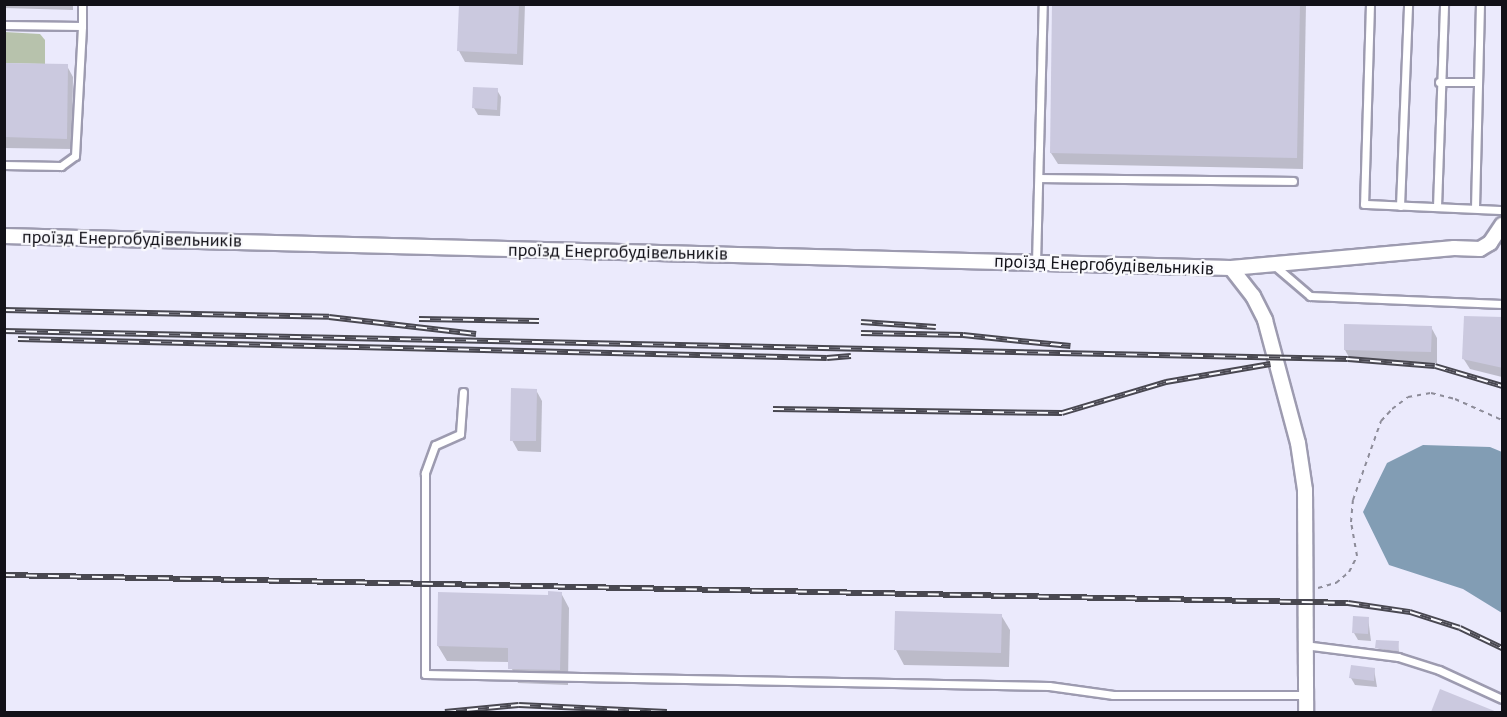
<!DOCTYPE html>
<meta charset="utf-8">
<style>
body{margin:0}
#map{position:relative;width:1507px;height:717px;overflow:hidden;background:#ebeafc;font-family:"PT Sans",sans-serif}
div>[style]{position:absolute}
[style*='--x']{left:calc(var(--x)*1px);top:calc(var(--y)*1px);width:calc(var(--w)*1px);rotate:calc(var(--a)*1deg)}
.green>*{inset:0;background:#b7c2ac}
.water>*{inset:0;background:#829db4}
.shadow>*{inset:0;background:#0003}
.building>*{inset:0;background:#cbc9df}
.path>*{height:2px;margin-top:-1px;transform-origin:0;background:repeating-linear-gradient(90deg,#8d8c99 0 4.5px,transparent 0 9px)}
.roads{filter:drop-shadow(2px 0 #9d9bb0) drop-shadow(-2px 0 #9d9bb0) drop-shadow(0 2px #9d9bb0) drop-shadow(0 -2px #9d9bb0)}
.lane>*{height:7px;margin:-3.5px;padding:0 3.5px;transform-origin:3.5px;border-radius:3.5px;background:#fff}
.street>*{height:14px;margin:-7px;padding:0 7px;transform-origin:7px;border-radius:7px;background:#fff}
.rail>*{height:6px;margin-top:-3px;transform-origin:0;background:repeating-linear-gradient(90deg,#f9f9fd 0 11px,#494851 0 22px);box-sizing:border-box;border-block:2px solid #494851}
span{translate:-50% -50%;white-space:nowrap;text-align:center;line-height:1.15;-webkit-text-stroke:4.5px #f9f9fd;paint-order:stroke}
.street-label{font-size:18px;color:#121118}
.frame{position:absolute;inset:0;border:6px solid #121118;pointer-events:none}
</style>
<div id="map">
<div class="green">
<div style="clip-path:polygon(5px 32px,40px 34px,45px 40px,45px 64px,5px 63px)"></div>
</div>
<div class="water">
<div style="clip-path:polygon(1423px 445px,1490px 447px,1502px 452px,1502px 613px,1463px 589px,1389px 565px,1363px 512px,1387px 463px)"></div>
</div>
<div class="shadow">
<div style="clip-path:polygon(4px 4px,73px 4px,73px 10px,4px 8px)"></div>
<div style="clip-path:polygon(461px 4px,525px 4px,523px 65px,465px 62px,459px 51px)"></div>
<div style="clip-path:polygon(1054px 4px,1306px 4px,1303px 169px,1058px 164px,1051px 153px)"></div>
<div style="clip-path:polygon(4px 64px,67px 66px,73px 77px,72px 149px,4px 148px)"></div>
<div style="clip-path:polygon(497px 90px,501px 97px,500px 116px,478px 115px,474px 108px)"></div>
<div style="clip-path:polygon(1502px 319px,1502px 377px,1470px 369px,1463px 358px)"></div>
<div style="clip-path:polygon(1345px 326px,1431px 327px,1437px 338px,1437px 363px,1351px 361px,1345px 350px)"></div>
<div style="clip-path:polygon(536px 390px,542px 401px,541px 452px,518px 451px,512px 440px)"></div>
<div style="clip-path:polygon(561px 593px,569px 608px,568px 685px,518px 683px,509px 662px,447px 661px,438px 646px)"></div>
<div style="clip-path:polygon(1001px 615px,1010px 630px,1009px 667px,904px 665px,896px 650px)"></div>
<div style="clip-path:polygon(1368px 618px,1371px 641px,1358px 640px,1354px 633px)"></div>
<div style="clip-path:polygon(1398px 643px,1399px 654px,1377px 648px)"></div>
<div style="clip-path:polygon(1374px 669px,1377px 687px,1355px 685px,1351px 678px)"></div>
<div style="clip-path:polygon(1441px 691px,1494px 712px,1434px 712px)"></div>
</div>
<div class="building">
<div style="clip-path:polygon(459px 4px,519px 4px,517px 54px,457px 51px)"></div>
<div style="clip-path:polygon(1052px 4px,1300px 4px,1297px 158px,1050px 153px)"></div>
<div style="clip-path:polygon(4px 63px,68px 64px,67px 139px,4px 137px)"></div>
<div style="clip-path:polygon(473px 87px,498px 88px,497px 110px,472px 108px)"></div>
<div style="clip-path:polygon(1464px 316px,1503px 317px,1503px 368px,1462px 359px)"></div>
<div style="clip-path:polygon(1344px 324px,1432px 326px,1431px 352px,1344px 350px)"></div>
<div style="clip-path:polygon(511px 388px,537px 389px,536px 441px,510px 441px)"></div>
<div style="clip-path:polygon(548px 591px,562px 592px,560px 670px,508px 669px,508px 648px,437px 646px,438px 592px,548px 595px)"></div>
<div style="clip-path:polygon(895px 611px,1002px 614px,1001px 653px,894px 650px)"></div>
<div style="clip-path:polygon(1353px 616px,1369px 617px,1368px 634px,1352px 633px)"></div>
<div style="clip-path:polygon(1376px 640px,1399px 641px,1398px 651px,1375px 648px)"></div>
<div style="clip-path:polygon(1351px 665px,1375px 668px,1374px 681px,1349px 678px)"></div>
<div style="clip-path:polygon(1440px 689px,1497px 712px,1431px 712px)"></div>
</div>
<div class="path">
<div style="--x:1318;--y:588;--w:19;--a:-16"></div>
<div style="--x:1336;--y:583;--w:17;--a:-40"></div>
<div style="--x:1349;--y:572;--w:18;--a:-63"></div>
<div style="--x:1357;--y:556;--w:35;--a:-100"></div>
<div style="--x:1351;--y:522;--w:22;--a:-85"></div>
<div style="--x:1353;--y:500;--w:84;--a:-70.5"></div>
<div style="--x:1381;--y:421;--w:16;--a:-47"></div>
<div style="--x:1392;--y:409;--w:20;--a:-37"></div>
<div style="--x:1408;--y:397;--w:23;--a:-10"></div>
<div style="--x:1431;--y:393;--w:25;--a:14"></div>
<div style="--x:1455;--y:399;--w:51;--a:24.1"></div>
</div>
<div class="roads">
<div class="lane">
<div style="--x:1370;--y:4;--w:200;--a:91.7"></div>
<div style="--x:1364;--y:204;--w:138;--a:2.5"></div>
<div style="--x:4;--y:25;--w:78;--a:0.7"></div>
<div style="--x:82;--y:26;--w:22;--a:-90"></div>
<div style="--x:1439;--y:82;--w:37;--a:0"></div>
<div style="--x:4;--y:165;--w:57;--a:1"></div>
<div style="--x:61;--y:166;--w:17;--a:-36"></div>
<div style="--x:75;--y:156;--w:130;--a:-86.9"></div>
<div style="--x:1041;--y:178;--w:252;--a:0.7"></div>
<div style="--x:1400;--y:206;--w:202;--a:-87.7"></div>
<div style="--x:1437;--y:207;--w:203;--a:-88"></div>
<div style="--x:1475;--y:208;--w:204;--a:-88.6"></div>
<div style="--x:1036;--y:263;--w:259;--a:-88.5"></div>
<div style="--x:1275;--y:266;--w:46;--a:40.6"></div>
<div style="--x:1310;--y:296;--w:192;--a:2.4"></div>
<div style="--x:463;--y:392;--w:42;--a:94.1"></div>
<div style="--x:460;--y:434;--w:27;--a:156"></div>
<div style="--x:435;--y:445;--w:30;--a:110"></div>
<div style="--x:425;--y:473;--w:201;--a:90"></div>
<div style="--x:425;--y:674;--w:624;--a:1.1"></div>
<div style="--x:1049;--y:686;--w:65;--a:8"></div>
<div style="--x:1113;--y:695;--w:192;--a:0"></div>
<div style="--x:1304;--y:645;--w:95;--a:7.3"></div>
<div style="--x:1398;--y:657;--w:43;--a:17.6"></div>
<div style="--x:1439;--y:670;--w:69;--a:24.7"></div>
</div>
<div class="street">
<div style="--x:4;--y:236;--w:1227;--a:1.49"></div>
<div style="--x:1231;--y:268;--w:224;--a:-5.1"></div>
<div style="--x:1454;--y:248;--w:26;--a:2"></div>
<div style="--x:1480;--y:249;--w:12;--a:-31"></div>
<div style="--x:1490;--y:243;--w:22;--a:-56"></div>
<div style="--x:1231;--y:268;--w:36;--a:52"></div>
<div style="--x:1253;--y:296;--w:27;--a:63"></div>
<div style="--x:1265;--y:320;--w:127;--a:75"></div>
<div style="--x:1298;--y:443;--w:48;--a:81.5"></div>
<div style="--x:1305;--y:490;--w:222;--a:89.7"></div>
</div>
</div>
<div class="rail">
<div style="--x:4;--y:310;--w:325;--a:1.2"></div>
<div style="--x:329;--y:317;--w:148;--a:6.6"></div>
<div style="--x:419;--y:319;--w:120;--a:1"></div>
<div style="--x:861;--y:322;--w:75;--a:3.8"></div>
<div style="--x:4;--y:331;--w:1344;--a:1.19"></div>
<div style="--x:1348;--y:359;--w:87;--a:4.6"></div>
<div style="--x:1435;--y:366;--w:70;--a:16.6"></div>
<div style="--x:861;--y:333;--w:102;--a:1.1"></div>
<div style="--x:963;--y:335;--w:108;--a:5.9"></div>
<div style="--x:18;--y:339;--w:809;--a:1.35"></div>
<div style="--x:827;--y:358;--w:24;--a:-5"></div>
<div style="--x:773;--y:409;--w:289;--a:0.8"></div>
<div style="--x:1062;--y:413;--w:109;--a:-16.6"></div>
<div style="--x:1166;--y:382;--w:106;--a:-9.8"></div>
<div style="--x:4;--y:575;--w:1344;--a:1.19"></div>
<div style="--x:1348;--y:603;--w:63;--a:8.3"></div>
<div style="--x:1410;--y:612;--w:52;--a:17.7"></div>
<div style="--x:1460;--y:628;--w:47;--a:25.5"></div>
<div style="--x:445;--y:712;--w:74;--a:-5.4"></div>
<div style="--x:519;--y:705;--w:148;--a:2.7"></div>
</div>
<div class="street-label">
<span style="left:132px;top:239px;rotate:1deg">проїзд Енергобудівельників</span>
<span style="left:618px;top:252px;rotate:1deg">проїзд Енергобудівельників</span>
<span style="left:1104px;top:265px;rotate:2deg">проїзд Енергобудівельників</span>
</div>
<div class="frame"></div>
</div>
